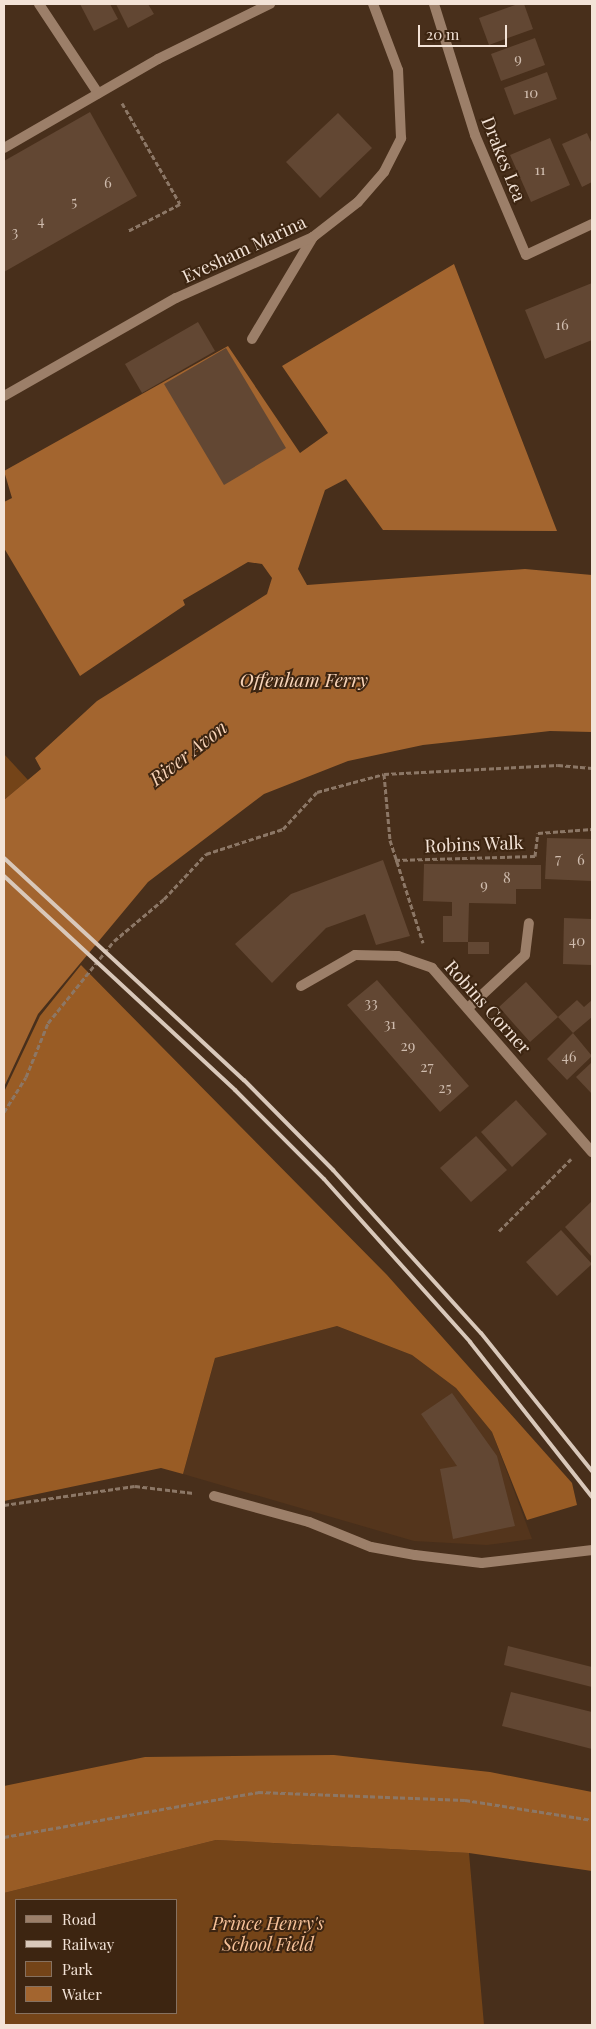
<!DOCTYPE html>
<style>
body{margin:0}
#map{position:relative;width:596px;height:2029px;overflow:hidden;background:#482f1b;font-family:"Playfair Display",serif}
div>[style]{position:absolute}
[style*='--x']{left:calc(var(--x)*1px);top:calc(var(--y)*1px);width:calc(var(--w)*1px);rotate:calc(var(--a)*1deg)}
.built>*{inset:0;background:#54351c}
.green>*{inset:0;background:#744418}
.forest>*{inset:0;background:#995c25}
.water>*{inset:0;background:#a3652f}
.building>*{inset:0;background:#624733}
.path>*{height:3px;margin-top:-1.5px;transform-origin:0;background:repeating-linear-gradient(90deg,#8c7766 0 5px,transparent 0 7.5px)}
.lane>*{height:10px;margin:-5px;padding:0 5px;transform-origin:5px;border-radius:5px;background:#9c7f69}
.street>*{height:10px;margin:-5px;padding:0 5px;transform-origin:5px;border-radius:5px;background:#9c7f69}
.rail>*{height:4px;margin:-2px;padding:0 2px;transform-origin:2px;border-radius:2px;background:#d9c8ba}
span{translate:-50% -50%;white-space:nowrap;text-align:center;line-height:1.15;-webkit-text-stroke:4px #3d2511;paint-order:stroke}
.number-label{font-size:15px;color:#cfbcae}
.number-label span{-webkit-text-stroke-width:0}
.street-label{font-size:18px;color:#f3e3d7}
.park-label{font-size:18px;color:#f6c199;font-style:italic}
.water-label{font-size:19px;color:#f7d3b8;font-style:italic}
.frame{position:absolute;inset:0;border:5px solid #f3e3d7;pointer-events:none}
.legend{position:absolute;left:15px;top:1899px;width:162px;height:115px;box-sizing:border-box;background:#3d2511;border:1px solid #867160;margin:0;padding:6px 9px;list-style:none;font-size:15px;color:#f3e3d7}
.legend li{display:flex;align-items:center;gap:10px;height:25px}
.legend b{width:25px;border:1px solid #867160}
.scale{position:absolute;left:418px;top:25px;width:89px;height:22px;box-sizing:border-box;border:2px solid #f3e3d7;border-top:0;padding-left:6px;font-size:15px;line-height:18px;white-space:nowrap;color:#f3e3d7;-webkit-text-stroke:4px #3d2511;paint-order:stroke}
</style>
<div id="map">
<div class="built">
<div style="clip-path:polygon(337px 1326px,412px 1355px,456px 1388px,492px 1432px,532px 1539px,487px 1545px,414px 1541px,183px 1474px,215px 1358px)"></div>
</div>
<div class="green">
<div style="clip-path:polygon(4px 754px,28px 780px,4px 800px)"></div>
<div style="clip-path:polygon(evenodd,216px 1840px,469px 1853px,484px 2025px,4px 2025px,4px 1893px,216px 1840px,16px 1900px,176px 1900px,176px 2013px,16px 2013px,16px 1900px)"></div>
</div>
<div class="forest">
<div style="clip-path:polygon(81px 965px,387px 1275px,572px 1483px,577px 1505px,527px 1520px,492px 1432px,456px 1388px,412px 1355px,337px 1326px,215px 1358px,183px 1474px,161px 1468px,4px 1501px,4px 1092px,40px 1016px)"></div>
<div style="clip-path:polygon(334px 1755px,490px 1772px,592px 1792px,592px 1871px,469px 1853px,216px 1840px,4px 1893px,4px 1786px,145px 1757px)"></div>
</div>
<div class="water">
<div style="clip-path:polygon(454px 264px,557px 531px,383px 530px,346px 479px,325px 490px,298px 569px,307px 585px,525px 569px,592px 575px,592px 732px,550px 731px,423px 745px,348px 761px,264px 794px,148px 882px,38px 1014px,4px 1087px,4px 800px,41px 769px,35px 758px,97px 701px,267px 594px,272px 578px,262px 564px,248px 562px,183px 600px,185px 605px,80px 676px,4px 548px,4px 502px,12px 498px,4px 471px,228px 346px,300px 453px,328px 433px,282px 366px)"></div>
</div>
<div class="building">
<div style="clip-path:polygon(80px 4px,110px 4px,118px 19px,94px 31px)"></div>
<div style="clip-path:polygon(116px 4px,148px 4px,154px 14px,128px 28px)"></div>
<div style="clip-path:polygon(518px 4px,524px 4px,533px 29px,489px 45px,479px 18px)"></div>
<div style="clip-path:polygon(535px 38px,545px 65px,501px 81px,491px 54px)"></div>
<div style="clip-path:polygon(547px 72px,557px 99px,514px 115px,504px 88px)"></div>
<div style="clip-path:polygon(90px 112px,137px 196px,4px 272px,4px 161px)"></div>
<div style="clip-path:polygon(338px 113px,372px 148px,320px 198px,286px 162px)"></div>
<div style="clip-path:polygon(587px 133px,592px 144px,592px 182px,582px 187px,562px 144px)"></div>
<div style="clip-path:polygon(550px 138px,570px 185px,531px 202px,510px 155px)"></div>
<div style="clip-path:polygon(592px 283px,592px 340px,545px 359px,525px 310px)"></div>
<div style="clip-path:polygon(198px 322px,215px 351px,142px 393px,125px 364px)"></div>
<div style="clip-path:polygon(226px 348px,286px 448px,224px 485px,164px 384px)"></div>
<div style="clip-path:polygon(547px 838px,592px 839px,592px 881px,545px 879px)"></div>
<div style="clip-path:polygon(383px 860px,410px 936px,376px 945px,365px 914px,326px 928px,272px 983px,235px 944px,291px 894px)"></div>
<div style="clip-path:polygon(424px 864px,541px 865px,541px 889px,516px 889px,516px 904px,469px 903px,468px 942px,489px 942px,489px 954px,468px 954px,468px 942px,443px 942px,443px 916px,452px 916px,452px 902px,423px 901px)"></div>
<div style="clip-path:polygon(564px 918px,592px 919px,591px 965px,563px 964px)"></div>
<div style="clip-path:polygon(377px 980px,469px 1086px,440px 1112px,347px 1005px)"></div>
<div style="clip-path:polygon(526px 982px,558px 1017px,577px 1000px,584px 1007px,592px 1000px,592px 1017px,573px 1033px,592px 1056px,567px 1080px,547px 1059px,573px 1033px,558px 1017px,530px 1042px,499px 1007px)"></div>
<div style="clip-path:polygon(592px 1062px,592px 1094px,576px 1077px)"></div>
<div style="clip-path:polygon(516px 1100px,547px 1134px,512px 1167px,481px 1132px)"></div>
<div style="clip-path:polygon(476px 1136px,507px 1170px,471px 1202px,440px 1168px)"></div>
<div style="clip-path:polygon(592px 1201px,592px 1257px,565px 1227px)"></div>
<div style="clip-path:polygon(561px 1230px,592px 1264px,557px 1296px,526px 1262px)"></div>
<div style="clip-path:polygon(452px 1393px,497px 1456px,515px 1526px,453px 1539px,440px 1469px,457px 1466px,421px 1414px)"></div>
<div style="clip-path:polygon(508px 1646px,592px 1667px,592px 1687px,504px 1665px)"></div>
<div style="clip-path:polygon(511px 1692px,592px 1712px,592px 1749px,502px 1726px)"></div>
</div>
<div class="path">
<div style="--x:122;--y:103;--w:116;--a:60.1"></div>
<div style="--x:180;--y:204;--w:59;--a:152.6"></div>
<div style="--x:384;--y:774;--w:66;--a:84.8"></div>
<div style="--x:390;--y:840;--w:108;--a:72.2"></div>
<div style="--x:395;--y:860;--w:140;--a:-1.6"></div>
<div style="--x:535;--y:856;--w:23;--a:-83"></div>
<div style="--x:538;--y:833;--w:54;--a:-4.2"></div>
<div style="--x:4;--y:1112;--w:41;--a:-57.8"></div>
<div style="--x:26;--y:1077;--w:58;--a:-67.8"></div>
<div style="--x:48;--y:1023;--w:105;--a:-51.2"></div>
<div style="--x:114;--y:941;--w:65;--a:-40"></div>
<div style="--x:164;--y:899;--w:62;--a:-47"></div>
<div style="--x:206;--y:854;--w:81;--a:-18"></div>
<div style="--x:283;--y:829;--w:50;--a:-47.4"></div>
<div style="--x:317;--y:792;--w:69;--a:-15"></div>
<div style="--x:384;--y:774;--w:174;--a:-3"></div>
<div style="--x:558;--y:765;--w:34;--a:5"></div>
<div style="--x:499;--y:1231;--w:102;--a:-45"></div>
<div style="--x:4;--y:1505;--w:132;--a:-8.3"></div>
<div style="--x:135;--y:1486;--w:59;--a:6.8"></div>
<div style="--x:4;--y:1837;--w:258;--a:-10"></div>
<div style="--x:258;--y:1792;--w:207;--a:2.2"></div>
<div style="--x:465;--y:1800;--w:129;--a:8.9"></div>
</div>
<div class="lane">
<div style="--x:39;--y:4;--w:107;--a:56.5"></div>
<div style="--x:4;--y:148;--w:178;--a:-30"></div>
<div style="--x:158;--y:59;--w:125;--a:-26.2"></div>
<div style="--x:252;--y:339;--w:119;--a:-59.1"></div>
<div style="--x:4;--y:396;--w:198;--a:-29.7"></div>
<div style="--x:176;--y:298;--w:150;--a:-24"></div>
<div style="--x:313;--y:237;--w:57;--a:-37.9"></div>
<div style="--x:358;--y:202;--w:40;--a:-49"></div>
<div style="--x:384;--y:172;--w:38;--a:-63"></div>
<div style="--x:401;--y:138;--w:68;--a:-92.5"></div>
<div style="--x:398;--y:70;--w:71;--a:-110.7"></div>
<div style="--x:469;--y:1007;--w:76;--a:-42.9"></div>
<div style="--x:525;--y:955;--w:32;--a:-83"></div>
<div style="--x:214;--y:1496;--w:98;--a:15.3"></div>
<div style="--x:309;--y:1522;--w:67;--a:22"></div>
<div style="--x:371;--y:1547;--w:45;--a:10.3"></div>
<div style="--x:415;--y:1555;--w:67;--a:6.8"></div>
<div style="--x:482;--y:1563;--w:111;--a:-6.7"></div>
</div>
<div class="street">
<div style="--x:434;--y:4;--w:137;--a:72.6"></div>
<div style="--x:475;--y:135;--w:130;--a:67"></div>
<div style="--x:526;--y:255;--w:73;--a:-25.2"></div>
<div style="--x:301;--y:986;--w:62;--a:-29.9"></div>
<div style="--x:355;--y:955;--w:43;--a:1.3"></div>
<div style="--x:398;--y:956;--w:36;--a:19"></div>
<div style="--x:432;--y:968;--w:244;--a:49"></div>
</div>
<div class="rail">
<div style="--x:4;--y:858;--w:327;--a:42.8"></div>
<div style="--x:244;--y:1080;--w:127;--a:45.3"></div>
<div style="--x:333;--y:1170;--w:220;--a:47.8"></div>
<div style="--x:481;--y:1333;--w:177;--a:51.2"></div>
<div style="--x:4;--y:876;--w:315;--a:42.8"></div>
<div style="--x:235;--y:1090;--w:126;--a:45"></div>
<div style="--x:324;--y:1179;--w:219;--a:48.1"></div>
<div style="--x:470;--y:1342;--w:197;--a:51.8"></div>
</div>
<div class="number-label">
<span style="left:518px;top:59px">9</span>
<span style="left:531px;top:93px">10</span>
<span style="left:540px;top:170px">11</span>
<span style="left:108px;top:183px">6</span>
<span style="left:74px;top:202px">5</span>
<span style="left:41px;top:221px">4</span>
<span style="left:15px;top:232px">3</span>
<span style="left:562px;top:325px">16</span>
<span style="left:558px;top:859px">7</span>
<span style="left:581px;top:860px">6</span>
<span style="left:507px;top:878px">8</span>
<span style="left:484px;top:885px">9</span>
<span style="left:577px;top:941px">40</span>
<span style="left:371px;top:1003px">33</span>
<span style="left:390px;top:1024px">31</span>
<span style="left:408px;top:1046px">29</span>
<span style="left:569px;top:1057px">46</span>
<span style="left:427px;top:1067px">27</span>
<span style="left:445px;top:1088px">25</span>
</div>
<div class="street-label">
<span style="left:504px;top:159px;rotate:68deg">Drakes Lea</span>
<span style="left:244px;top:249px;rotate:-25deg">Evesham Marina</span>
<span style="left:474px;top:844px;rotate:-2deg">Robins Walk</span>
<span style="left:488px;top:1007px;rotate:48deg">Robins Corner</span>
</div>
<div class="park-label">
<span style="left:268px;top:1934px">Prince Henry's<br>School Field</span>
</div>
<div class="water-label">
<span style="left:304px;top:680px">Offenham Ferry</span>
<span style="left:188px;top:753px;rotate:-38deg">River Avon</span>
</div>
<div class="frame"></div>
<ul class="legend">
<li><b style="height:6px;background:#9c7f69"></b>Road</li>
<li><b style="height:6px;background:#d9c8ba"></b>Railway</li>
<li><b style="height:14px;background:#744418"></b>Park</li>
<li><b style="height:14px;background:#a3652f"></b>Water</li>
</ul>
<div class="scale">20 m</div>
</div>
